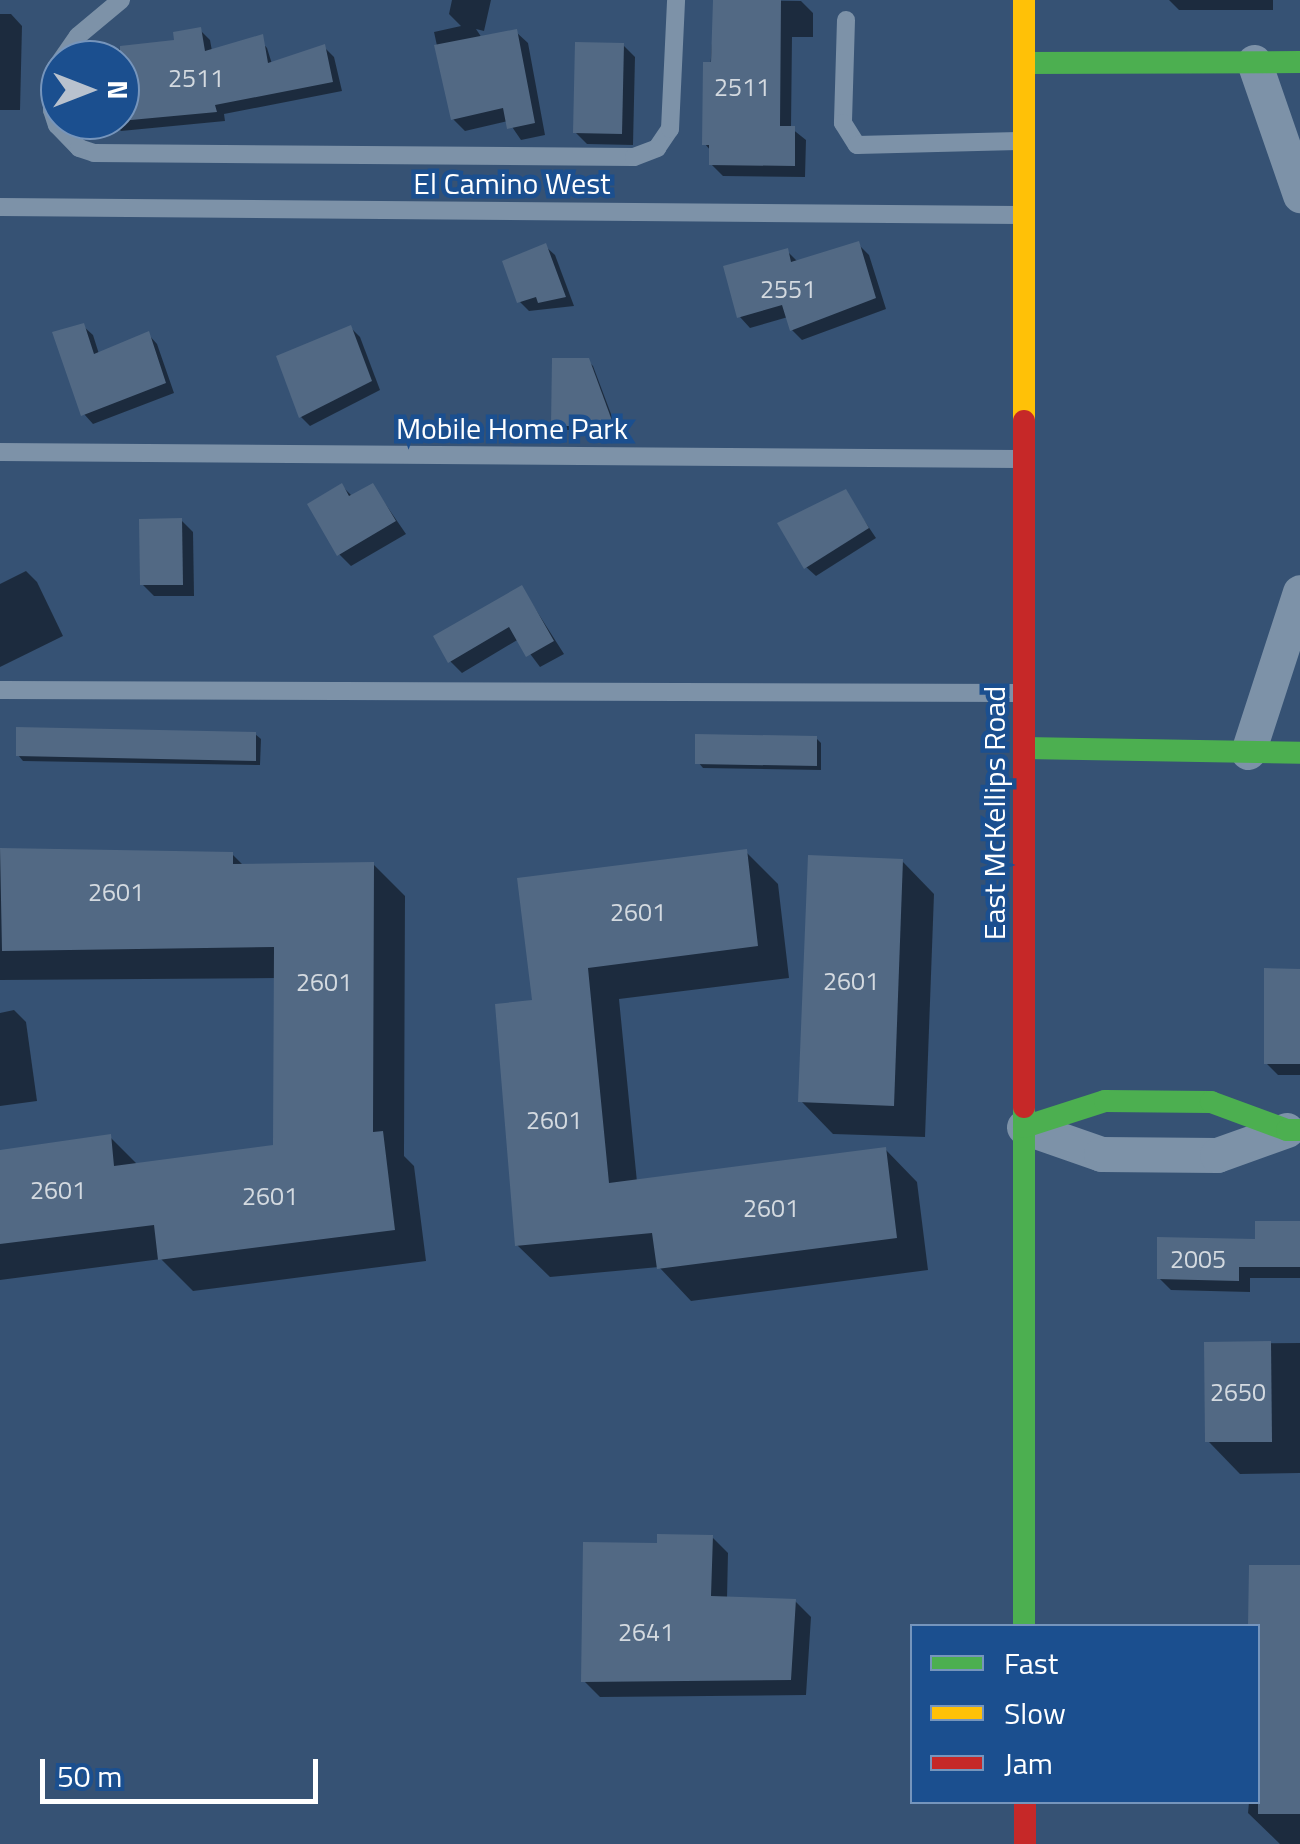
<!DOCTYPE html>
<style>
body{margin:0}
#map{position:relative;width:1300px;height:1844px;overflow:hidden;background:#365274;font-family:"Titillium Web",sans-serif}
div>[style]{position:absolute}
[style*='--x']{left:calc(var(--x)*1px);top:calc(var(--y)*1px);width:calc(var(--w)*1px);rotate:calc(var(--a)*1deg)}
.shadow>*{inset:0;background:#0007}
.building>*{inset:0;background:#526984}
.lane>*{height:18px;margin:-9px;padding:0 9px;transform-origin:9px;border-radius:9px;background:#7d92a8}
.street>*{height:35px;margin:-17.5px;padding:0 17.5px;transform-origin:17.5px;border-radius:17.5px;background:#7d92a8}
.fast>*{height:22px;margin:-11px;padding:0 11px;transform-origin:11px;border-radius:11px;background:#4caf50}
.slow>*{height:22px;margin:-11px;padding:0 11px;transform-origin:11px;border-radius:11px;background:#ffc107}
.jam>*{height:22px;margin:-11px;padding:0 11px;transform-origin:11px;border-radius:11px;background:#c62828}
span{translate:-50% -50%;white-space:nowrap;text-align:center;line-height:1.15;-webkit-text-stroke:9px #1b4f8f;paint-order:stroke}
.number-label{font-size:25px;color:#d4dae0}
.number-label span{-webkit-text-stroke-width:0}
.street-label{font-size:30px;color:#fff}
.legend{position:absolute;left:910px;top:1624px;width:350px;height:180px;box-sizing:border-box;background:#1b4f8f;border:2px solid #7695bc;margin:0;padding:12px 18px;list-style:none;font-size:30px;color:#fff}
.legend li{display:flex;align-items:center;gap:20px;height:50px}
.legend b{width:50px;border:2px solid #7695bc}
.north{position:absolute;left:40px;top:40px;width:100px;height:100px;box-sizing:border-box;background:#1b4f8f;border:2px solid #7695bc;border-radius:50%;rotate:90deg;font-size:28px;font-weight:700;line-height:40px;text-align:center;color:#fff}
.north::after{content:'';display:block;margin:auto;width:35px;height:45px;background:#b9c2ce;clip-path:polygon(50% 0,100% 100%,50% 72%,0 100%)}
.scale{position:absolute;left:40px;top:1759px;width:278px;height:45px;box-sizing:border-box;border:5px solid #fff;border-top:0;padding-left:12px;font-size:30px;line-height:35px;white-space:nowrap;color:#fff;-webkit-text-stroke:8px #1b4f8f;paint-order:stroke}
</style>
<div id="map">
<div class="shadow">
<div style="clip-path:polygon(452px 0,491px 0,484px 31px,476px 29px,482px 38px,516px 32px,528px 43px,545px 135px,521px 140px,508px 121px,465px 131px,453px 119px,434px 32px,461px 26px,449px 14px)"></div>
<div style="clip-path:polygon(715px 0,801px 1px,813px 13px,813px 37px,792px 37px,791px 128px,806px 140px,805px 177px,723px 176px,711px 164px,711px 151px,705px 144px)"></div>
<div style="clip-path:polygon(1169px 0,1273px 0,1273px 10px,1179px 10px)"></div>
<div style="clip-path:polygon(0 14px,11px 14px,22px 26px,20px 110px,0 110px)"></div>
<div style="clip-path:polygon(200px 30px,210px 40px,212px 51px,258px 38px,267px 48px,272px 64px,324px 47px,334px 57px,342px 91px,224px 114px,225px 121px,121px 131px,111px 120px,120px 120px,120px 60px,105px 60px,104px 51px,177px 42px)"></div>
<div style="clip-path:polygon(623px 45px,635px 57px,633px 145px,587px 144px,575px 132px)"></div>
<div style="clip-path:polygon(858px 244px,869px 255px,886px 309px,802px 340px,792px 330px,788px 317px,750px 328px,740px 317px,787px 251px,798px 262px)"></div>
<div style="clip-path:polygon(545px 246px,555px 255px,574px 306px,529px 311px,520px 302px)"></div>
<div style="clip-path:polygon(83px 326px,93px 335px,99px 354px,148px 334px,157px 344px,174px 393px,93px 424px,84px 414px)"></div>
<div style="clip-path:polygon(351px 328px,360px 337px,380px 390px,310px 426px,301px 417px)"></div>
<div style="clip-path:polygon(588px 361px,593px 366px,617px 430px,559px 430px,554px 425px)"></div>
<div style="clip-path:polygon(342px 486px,353px 497px,373px 486px,406px 534px,351px 566px,339px 554px)"></div>
<div style="clip-path:polygon(845px 492px,876px 538px,816px 576px,806px 567px)"></div>
<div style="clip-path:polygon(181px 520px,193px 532px,194px 596px,154px 596px,142px 584px)"></div>
<div style="clip-path:polygon(26px 571px,37px 582px,63px 636px,0 667px,0 584px)"></div>
<div style="clip-path:polygon(522px 588px,564px 654px,540px 667px,519px 639px,462px 673px,450px 661px)"></div>
<div style="clip-path:polygon(255px 734px,261px 739px,260px 765px,23px 761px,18px 755px)"></div>
<div style="clip-path:polygon(816px 738px,821px 743px,821px 770px,703px 768px,698px 762px)"></div>
<div style="clip-path:polygon(0 849px,232px 854px,244px 866px,373px 864px,405px 896px,404px 1156px,414px 1166px,426px 1261px,193px 1291px,161px 1259px,0 1280px,0 1152px,110px 1137px,138px 1165px,276px 1147px,277px 978px,0 980px)"></div>
<div style="clip-path:polygon(746px 852px,778px 884px,789px 978px,619px 999px,637px 1182px,885px 1149px,917px 1182px,928px 1270px,691px 1301px,659px 1267px,550px 1277px,517px 1245px,535px 1002px)"></div>
<div style="clip-path:polygon(902px 861px,934px 894px,925px 1137px,833px 1134px,801px 1101px)"></div>
<div style="clip-path:polygon(1300px 971px,1300px 1075px,1278px 1075px,1266px 1063px)"></div>
<div style="clip-path:polygon(14px 1010px,26px 1022px,37px 1101px,0 1106px,0 1013px)"></div>
<div style="clip-path:polygon(1300px 1225px,1300px 1278px,1250px 1278px,1250px 1292px,1171px 1290px,1159px 1278px)"></div>
<div style="clip-path:polygon(1300px 1343px,1300px 1473px,1240px 1474px,1208px 1441px,1207px 1344px)"></div>
<div style="clip-path:polygon(712px 1537px,728px 1553px,727px 1599px,795px 1601px,811px 1617px,806px 1695px,600px 1697px,584px 1681px,660px 1546px)"></div>
<div style="clip-path:polygon(1252px 1568px,1300px 1568px,1300px 1844px,1280px 1844px,1248px 1813px,1249px 1802px,1258px 1802px,1258px 1626px,1251px 1626px)"></div>
</div>
<div class="building">
<div style="clip-path:polygon(713px 0,781px 0,780px 126px,795px 126px,795px 166px,709px 165px,709px 145px,702px 145px,703px 62px,711px 62px)"></div>
<div style="clip-path:polygon(201px 27px,205px 51px,263px 34px,268px 63px,325px 44px,333px 82px,215px 105px,217px 112px,120px 121px,120px 46px,174px 40px,173px 32px)"></div>
<div style="clip-path:polygon(517px 29px,535px 123px,507px 129px,503px 108px,451px 120px,434px 45px)"></div>
<div style="clip-path:polygon(575px 42px,624px 43px,622px 134px,573px 133px)"></div>
<div style="clip-path:polygon(859px 241px,876px 298px,790px 331px,782px 305px,737px 318px,723px 266px,788px 248px,791px 262px)"></div>
<div style="clip-path:polygon(546px 243px,566px 297px,538px 303px,536px 297px,517px 303px,502px 261px)"></div>
<div style="clip-path:polygon(84px 323px,94px 354px,149px 331px,166px 383px,81px 416px,52px 332px)"></div>
<div style="clip-path:polygon(351px 325px,372px 381px,299px 418px,276px 356px)"></div>
<div style="clip-path:polygon(552px 358px,589px 358px,614px 426px,551px 426px)"></div>
<div style="clip-path:polygon(342px 483px,349px 496px,373px 483px,396px 521px,337px 556px,307px 504px)"></div>
<div style="clip-path:polygon(846px 489px,869px 528px,804px 569px,777px 523px)"></div>
<div style="clip-path:polygon(182px 518px,183px 585px,140px 585px,139px 519px)"></div>
<div style="clip-path:polygon(522px 585px,554px 641px,526px 657px,509px 627px,448px 663px,433px 636px)"></div>
<div style="clip-path:polygon(16px 727px,256px 732px,256px 761px,16px 756px)"></div>
<div style="clip-path:polygon(695px 734px,817px 736px,817px 766px,695px 764px)"></div>
<div style="clip-path:polygon(0 848px,233px 852px,233px 864px,374px 862px,373px 1132px,383px 1131px,395px 1230px,158px 1260px,154px 1225px,0 1244px,0 1150px,111px 1134px,114px 1166px,273px 1145px,274px 947px,2px 951px)"></div>
<div style="clip-path:polygon(747px 849px,758px 946px,588px 968px,609px 1183px,886px 1147px,897px 1238px,657px 1269px,652px 1233px,515px 1246px,495px 1004px,532px 1000px,517px 878px)"></div>
<div style="clip-path:polygon(808px 855px,903px 859px,894px 1106px,798px 1102px)"></div>
<div style="clip-path:polygon(1264px 968px,1300px 969px,1300px 1064px,1264px 1064px)"></div>
<div style="clip-path:polygon(1255px 1221px,1300px 1221px,1300px 1267px,1239px 1267px,1239px 1281px,1157px 1279px,1157px 1237px,1255px 1239px)"></div>
<div style="clip-path:polygon(1271px 1341px,1272px 1442px,1205px 1442px,1204px 1342px)"></div>
<div style="clip-path:polygon(657px 1534px,713px 1535px,711px 1596px,796px 1599px,791px 1680px,581px 1682px,583px 1542px,657px 1543px)"></div>
<div style="clip-path:polygon(1249px 1565px,1300px 1565px,1300px 1814px,1258px 1814px,1258px 1626px,1248px 1626px)"></div>
</div>
<div class="lane">
<div style="--x:121;--y:0;--w:56;--a:140.1"></div>
<div style="--x:78;--y:36;--w:40;--a:124.9"></div>
<div style="--x:55;--y:69;--w:41;--a:94.2"></div>
<div style="--x:52;--y:110;--w:16;--a:72"></div>
<div style="--x:57;--y:125;--w:32;--a:46"></div>
<div style="--x:79;--y:148;--w:16;--a:18"></div>
<div style="--x:94;--y:153;--w:540;--a:0.42"></div>
<div style="--x:634;--y:157;--w:25;--a:-21"></div>
<div style="--x:657;--y:148;--w:23;--a:-56"></div>
<div style="--x:670;--y:129;--w:129;--a:-87.3"></div>
<div style="--x:846;--y:20;--w:103;--a:91.7"></div>
<div style="--x:843;--y:123;--w:26;--a:58"></div>
<div style="--x:857;--y:145;--w:161;--a:-1.4"></div>
<div style="--x:0;--y:207;--w:1019;--a:0.45"></div>
<div style="--x:0;--y:452;--w:1018;--a:0.39"></div>
<div style="--x:0;--y:690;--w:1019;--a:0.17"></div>
</div>
<div class="street">
<div style="--x:1254;--y:62;--w:141;--a:70.9"></div>
<div style="--x:1248;--y:752;--w:168;--a:-72"></div>
<div style="--x:1024;--y:1127;--w:82;--a:19.3"></div>
<div style="--x:1101;--y:1154;--w:116;--a:0.5"></div>
<div style="--x:1217;--y:1155;--w:74;--a:-19.7"></div>
</div>
<div class="fast">
<div style="--x:1024;--y:63;--w:276;--a:-0.2"></div>
<div style="--x:1024;--y:748;--w:276;--a:1"></div>
<div style="--x:1024;--y:1107;--w:519;--a:90"></div>
<div style="--x:1024;--y:1127;--w:85;--a:-17.8"></div>
<div style="--x:1105;--y:1101;--w:106;--a:0.5"></div>
<div style="--x:1211;--y:1102;--w:81;--a:20.2"></div>
<div style="--x:1287;--y:1130;--w:13;--a:0"></div>
</div>
<div class="slow">
<div style="--x:1024;--y:0;--w:421;--a:90"></div>
</div>
<div class="jam">
<div style="--x:1024;--y:421;--w:686;--a:90"></div>
<div style="--x:1025;--y:1802;--w:42;--a:90"></div>
</div>
<div class="number-label">
<span style="left:196px;top:78px">2511</span>
<span style="left:742px;top:87px">2511</span>
<span style="left:788px;top:289px">2551</span>
<span style="left:116px;top:892px">2601</span>
<span style="left:638px;top:912px">2601</span>
<span style="left:851px;top:981px">2601</span>
<span style="left:324px;top:982px">2601</span>
<span style="left:554px;top:1120px">2601</span>
<span style="left:58px;top:1190px">2601</span>
<span style="left:270px;top:1196px">2601</span>
<span style="left:771px;top:1208px">2601</span>
<span style="left:1198px;top:1259px">2005</span>
<span style="left:1238px;top:1392px">2650</span>
<span style="left:646px;top:1632px">2641</span>
</div>
<div class="street-label">
<span style="left:512px;top:183px">El Camino West</span>
<span style="left:512px;top:428px">Mobile Home Park</span>
<span style="left:994px;top:813px;rotate:-90deg">East McKellips Road</span>
</div>
<ul class="legend">
<li><b style="height:12px;background:#4caf50"></b>Fast</li>
<li><b style="height:12px;background:#ffc107"></b>Slow</li>
<li><b style="height:12px;background:#c62828"></b>Jam</li>
</ul>
<div class="north">N</div>
<div class="scale">50 m</div>
</div>
